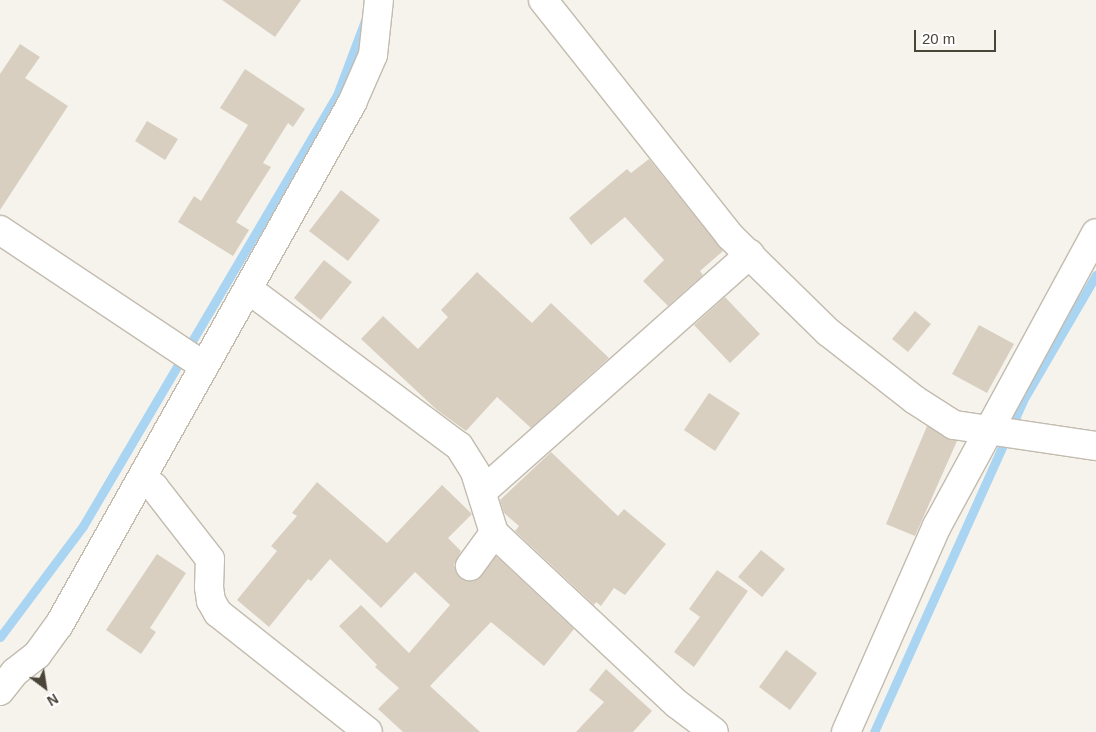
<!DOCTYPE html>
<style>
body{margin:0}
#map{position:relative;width:1096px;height:732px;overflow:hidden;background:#f6f3ec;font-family:Arial,sans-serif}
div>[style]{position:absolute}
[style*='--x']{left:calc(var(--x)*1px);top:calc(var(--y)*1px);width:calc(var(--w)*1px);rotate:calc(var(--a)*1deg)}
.stream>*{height:9px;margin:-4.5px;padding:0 4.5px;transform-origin:4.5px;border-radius:4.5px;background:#a9d4f2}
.building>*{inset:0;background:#d8cfc1}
.roads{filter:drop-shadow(1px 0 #c2bbae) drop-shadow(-1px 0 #c2bbae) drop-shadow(0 1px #c2bbae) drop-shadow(0 -1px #c2bbae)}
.minor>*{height:28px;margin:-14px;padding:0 14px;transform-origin:14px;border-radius:14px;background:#fff}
span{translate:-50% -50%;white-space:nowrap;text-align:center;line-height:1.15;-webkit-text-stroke:4px #fff;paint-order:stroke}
.north{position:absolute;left:20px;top:662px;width:50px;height:50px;-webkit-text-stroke:4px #fff;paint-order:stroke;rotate:149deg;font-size:14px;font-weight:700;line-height:20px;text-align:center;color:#4b4439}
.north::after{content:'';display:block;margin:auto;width:18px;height:22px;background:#4b4439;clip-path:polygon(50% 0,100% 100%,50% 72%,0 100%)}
.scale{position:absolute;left:914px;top:30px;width:82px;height:22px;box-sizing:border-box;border:2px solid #4b4439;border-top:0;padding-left:6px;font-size:15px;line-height:18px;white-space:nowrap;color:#4b4439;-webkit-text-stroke:4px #fff;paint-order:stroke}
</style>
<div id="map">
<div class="stream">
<div style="--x:0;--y:637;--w:139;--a:-53.2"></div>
<div style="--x:83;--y:526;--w:500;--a:-59.49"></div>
<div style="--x:337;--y:95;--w:82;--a:-69.4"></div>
<div style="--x:874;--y:732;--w:362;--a:-65.8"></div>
<div style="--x:1022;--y:402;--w:147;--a:-59.8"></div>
</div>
<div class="building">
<div style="clip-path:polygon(222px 0,301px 0,275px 37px)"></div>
<div style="clip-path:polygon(20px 44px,40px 57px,25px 78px,68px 106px,0 210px,0 74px)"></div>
<div style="clip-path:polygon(245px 69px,305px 109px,293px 127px,288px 123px,263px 163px,271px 167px,236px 222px,249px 230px,233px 256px,178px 222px,194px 196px,201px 201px,248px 125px,220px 108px)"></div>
<div style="clip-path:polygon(147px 121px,178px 139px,165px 160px,135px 141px)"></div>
<div style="clip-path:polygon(649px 159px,723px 251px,700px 271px,703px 275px,668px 306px,643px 281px,664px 260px,625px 217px,591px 245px,569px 218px,627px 169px,631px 173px)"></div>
<div style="clip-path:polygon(341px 190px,380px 220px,348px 261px,309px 231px)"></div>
<div style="clip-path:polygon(324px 260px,352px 282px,321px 320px,294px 298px)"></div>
<div style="clip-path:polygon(477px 272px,532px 323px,551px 303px,609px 358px,531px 428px,497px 397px,466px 431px,437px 410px,361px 339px,383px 316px,418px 349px,448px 317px,441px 310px)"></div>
<div style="clip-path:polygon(725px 297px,760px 334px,730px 363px,694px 325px)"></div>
<div style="clip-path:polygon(915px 311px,931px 324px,908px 352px,892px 339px)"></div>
<div style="clip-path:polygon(979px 325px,1014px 344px,987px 393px,952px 374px)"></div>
<div style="clip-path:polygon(709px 393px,740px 413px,715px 451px,684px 430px)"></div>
<div style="clip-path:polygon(927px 426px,957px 441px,915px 536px,886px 524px)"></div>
<div style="clip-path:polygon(551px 452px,618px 516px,624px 509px,666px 544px,625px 595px,614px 588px,601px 606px,596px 602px,594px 605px,515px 531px,519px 526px,504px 513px,500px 500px)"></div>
<div style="clip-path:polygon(317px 482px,387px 543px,442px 485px,472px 514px,448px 538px,461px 551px,454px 565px,460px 578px,477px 580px,496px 556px,574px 629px,544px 666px,491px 622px,430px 686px,480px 732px,403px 732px,378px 709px,399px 688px,375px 667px,377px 665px,339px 626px,361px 605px,409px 653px,450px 605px,415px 572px,381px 608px,330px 559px,311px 581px,308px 579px,269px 627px,237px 600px,277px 551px,271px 546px,297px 516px,292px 513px)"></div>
<div style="clip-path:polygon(761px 550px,785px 569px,762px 597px,738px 577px)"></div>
<div style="clip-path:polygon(157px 554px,186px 573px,150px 628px,156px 632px,141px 654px,106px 630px)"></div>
<div style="clip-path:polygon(717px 570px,748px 591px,694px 667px,674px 652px,700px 617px,689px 609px)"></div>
<div style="clip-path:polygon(786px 650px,817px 673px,790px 710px,759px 687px)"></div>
<div style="clip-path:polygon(606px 669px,652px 711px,633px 732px,576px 732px,604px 702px,589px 690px)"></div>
</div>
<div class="roads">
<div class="minor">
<div style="--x:543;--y:0;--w:301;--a:51.6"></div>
<div style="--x:730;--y:236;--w:137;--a:44.4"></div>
<div style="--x:828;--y:332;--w:110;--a:38"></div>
<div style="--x:915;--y:400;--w:46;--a:32.7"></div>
<div style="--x:954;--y:425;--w:144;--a:8.4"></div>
<div style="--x:0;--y:230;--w:245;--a:33.7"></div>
<div style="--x:248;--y:289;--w:263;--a:36.7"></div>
<div style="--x:459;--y:446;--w:31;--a:58"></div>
<div style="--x:475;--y:472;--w:64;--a:72.7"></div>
<div style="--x:494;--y:533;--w:41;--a:126"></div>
<div style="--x:142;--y:478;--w:15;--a:37"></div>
<div style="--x:154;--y:487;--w:91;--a:52.1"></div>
<div style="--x:210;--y:559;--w:28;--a:92"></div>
<div style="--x:209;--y:587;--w:14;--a:82"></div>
<div style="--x:211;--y:601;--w:14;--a:60"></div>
<div style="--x:218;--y:613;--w:191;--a:38.4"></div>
<div style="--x:483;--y:491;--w:357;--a:-41.6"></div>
<div style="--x:494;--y:533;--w:250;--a:43.1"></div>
<div style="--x:677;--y:704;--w:46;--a:37.1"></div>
<div style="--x:0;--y:691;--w:24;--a:-52"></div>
<div style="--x:15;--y:672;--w:28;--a:-38"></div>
<div style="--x:37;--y:655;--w:37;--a:-54"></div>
<div style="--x:59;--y:625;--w:599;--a:-60.69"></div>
<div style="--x:352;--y:103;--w:52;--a:-66.4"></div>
<div style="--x:373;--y:55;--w:55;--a:-83.8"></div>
<div style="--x:846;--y:732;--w:225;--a:-66.2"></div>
<div style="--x:937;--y:526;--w:333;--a:-61.5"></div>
</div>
</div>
<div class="north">N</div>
<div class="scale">20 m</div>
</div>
